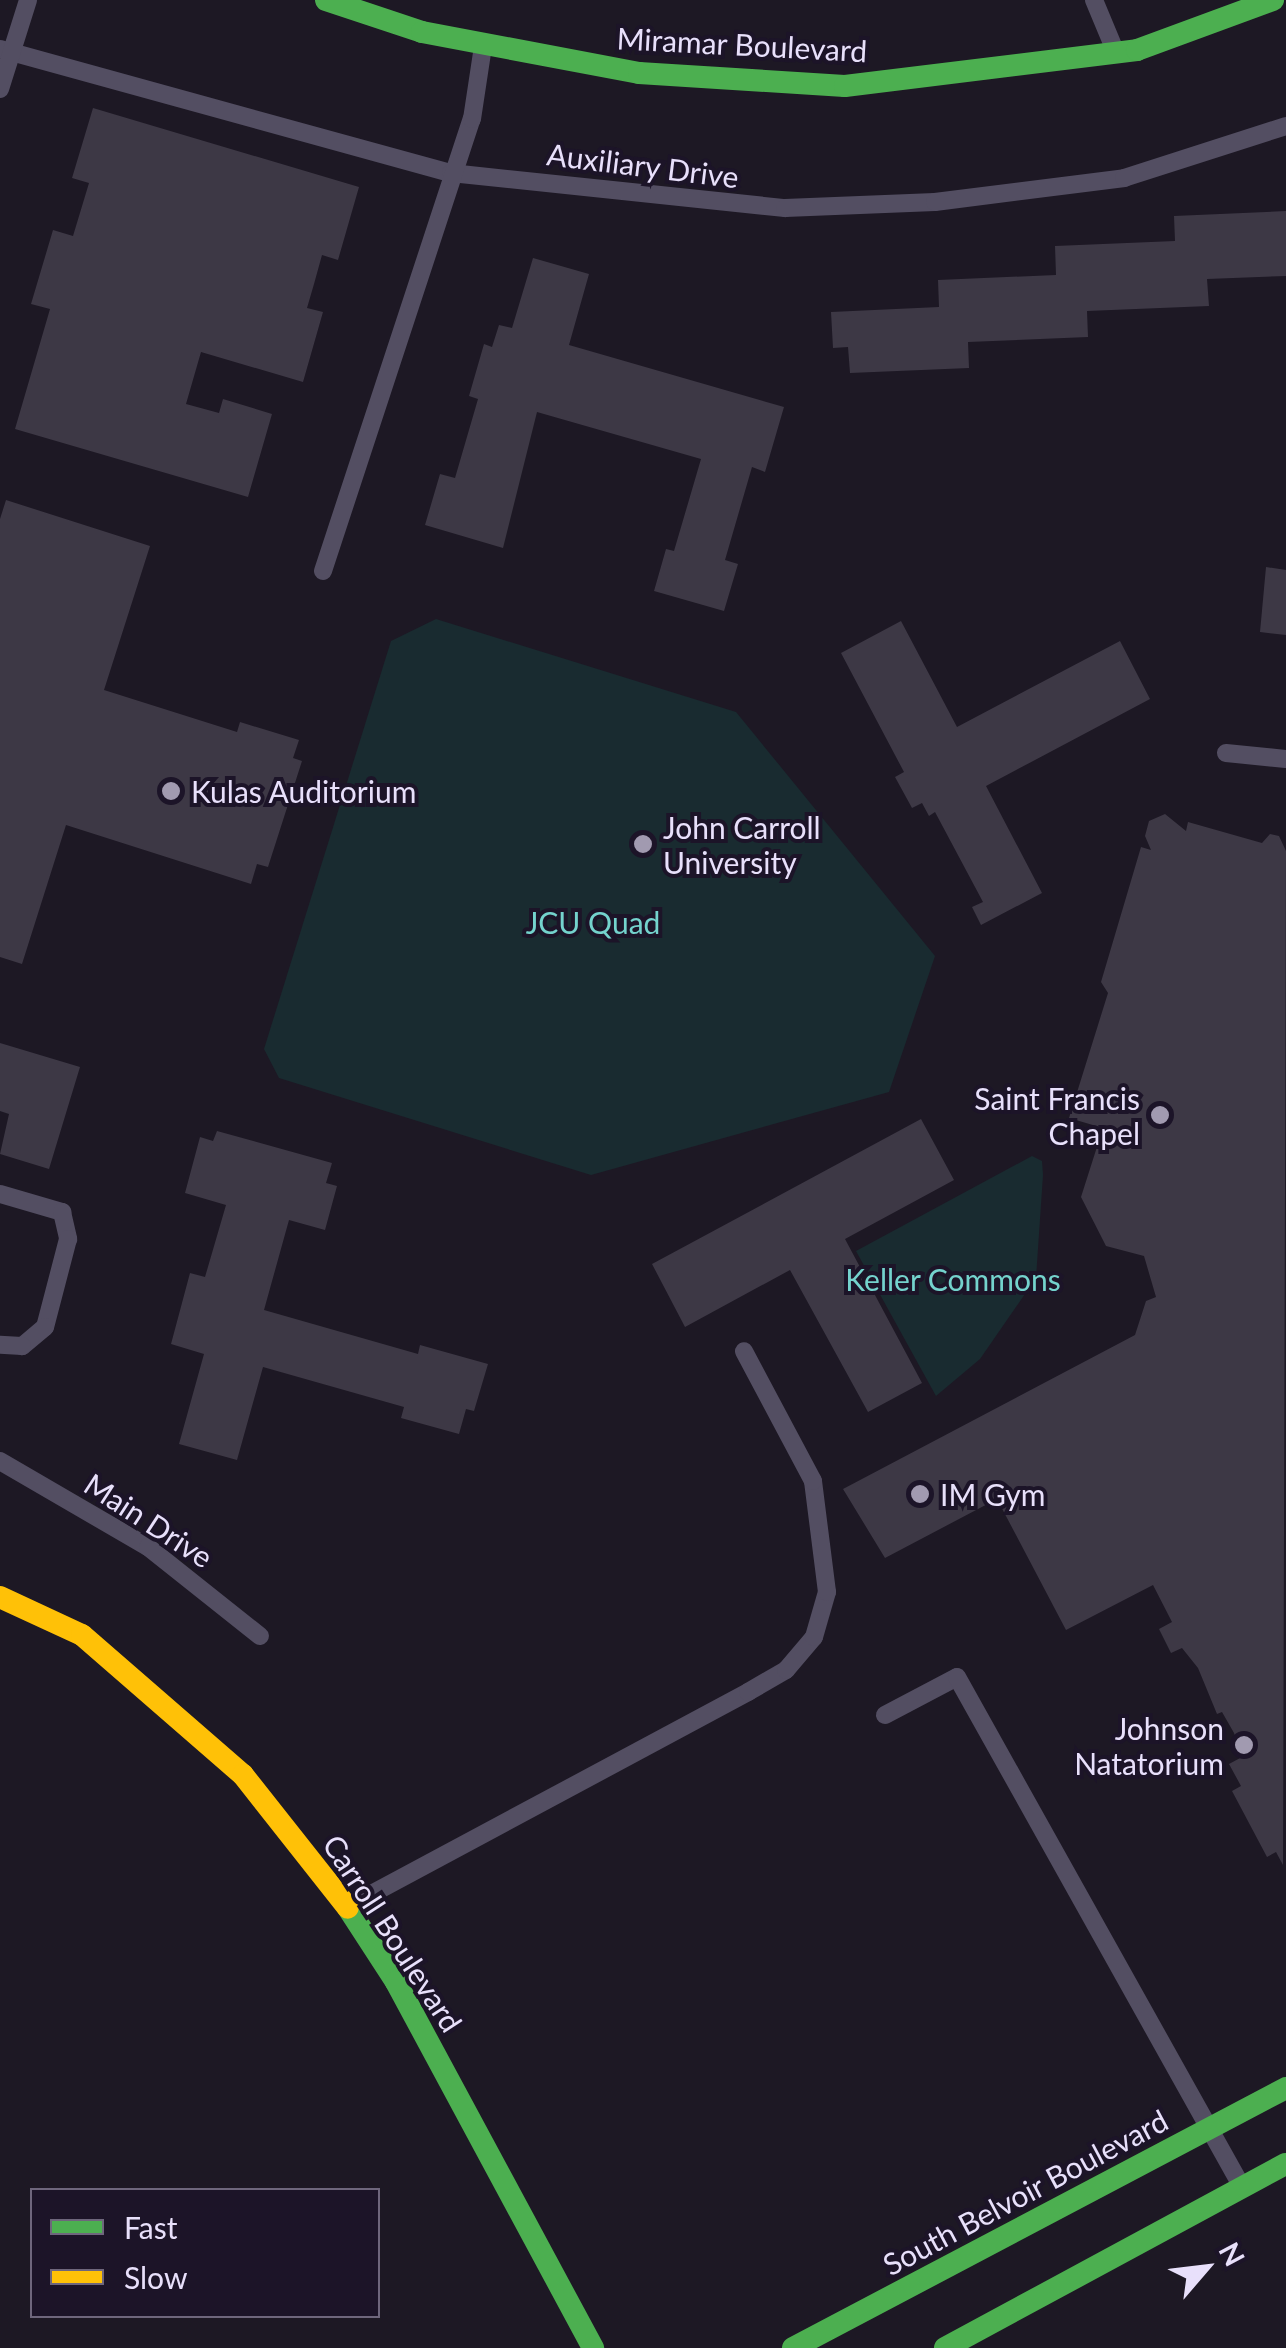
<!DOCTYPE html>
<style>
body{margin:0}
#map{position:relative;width:1286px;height:2348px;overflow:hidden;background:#1d1824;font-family:Lato,sans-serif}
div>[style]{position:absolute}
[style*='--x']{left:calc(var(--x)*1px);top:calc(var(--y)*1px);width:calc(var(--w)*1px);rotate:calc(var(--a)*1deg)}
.green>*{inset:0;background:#192b30}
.building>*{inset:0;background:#3d3845}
.lane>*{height:18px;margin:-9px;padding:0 9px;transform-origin:9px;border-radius:9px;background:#534e62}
.fast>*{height:22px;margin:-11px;padding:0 11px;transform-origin:11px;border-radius:11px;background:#4caf50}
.slow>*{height:22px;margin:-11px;padding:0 11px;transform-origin:11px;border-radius:11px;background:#ffc107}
.dots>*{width:28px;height:28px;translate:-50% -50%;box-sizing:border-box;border:5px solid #1c1428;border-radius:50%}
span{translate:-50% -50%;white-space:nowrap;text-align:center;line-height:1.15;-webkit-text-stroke:8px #1c1428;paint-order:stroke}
.street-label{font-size:30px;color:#e8e0fb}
.poi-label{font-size:30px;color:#e8e0fb}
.left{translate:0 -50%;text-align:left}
.right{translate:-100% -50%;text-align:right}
.park-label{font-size:30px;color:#74d3cd}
.legend{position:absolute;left:30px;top:2188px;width:350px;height:130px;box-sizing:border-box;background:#1c1428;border:2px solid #6e667c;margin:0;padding:12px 18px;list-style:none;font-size:30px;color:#e8e0fb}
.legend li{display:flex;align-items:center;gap:20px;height:50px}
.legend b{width:50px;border:2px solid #6e667c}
.north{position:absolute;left:1156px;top:2218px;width:100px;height:100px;-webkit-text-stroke:8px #1c1428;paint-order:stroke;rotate:62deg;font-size:28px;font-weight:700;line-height:40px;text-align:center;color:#e8e0fb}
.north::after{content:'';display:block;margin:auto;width:35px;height:45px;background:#e8e0fb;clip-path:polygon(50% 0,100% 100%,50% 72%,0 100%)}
</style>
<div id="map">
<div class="green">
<div style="clip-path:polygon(436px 619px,736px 712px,935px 956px,889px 1092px,591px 1175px,279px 1078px,264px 1049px,391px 641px)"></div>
<div style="clip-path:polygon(1032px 1156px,1042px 1161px,1043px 1175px,1036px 1278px,980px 1359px,936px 1396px,856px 1251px)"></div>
</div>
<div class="building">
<div style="clip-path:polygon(93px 108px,359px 187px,338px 260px,322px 255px,314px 284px,307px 308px,323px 312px,303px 382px,201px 352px,186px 404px,219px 413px,223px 399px,272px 414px,248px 497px,15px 429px,50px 309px,31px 304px,53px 230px,73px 236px,89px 183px,72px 178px)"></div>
<div style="clip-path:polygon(1286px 211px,1286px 276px,1207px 279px,1209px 306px,1087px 311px,1088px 337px,968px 342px,969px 368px,850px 373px,848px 347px,833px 348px,831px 312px,939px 307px,938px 280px,1056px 275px,1055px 246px,1175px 241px,1174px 216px)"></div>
<div style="clip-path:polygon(533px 258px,589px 274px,569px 345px,784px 407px,765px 472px,752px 467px,725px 560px,738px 564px,724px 611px,654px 591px,666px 549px,674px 551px,701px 459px,537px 412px,503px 548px,425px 525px,440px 474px,455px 478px,478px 399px,469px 396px,484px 344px,492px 347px,499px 325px,512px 328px)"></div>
<div style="clip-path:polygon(6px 500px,150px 546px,104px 690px,237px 732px,240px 722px,299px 740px,293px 758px,302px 761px,268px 867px,257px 864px,251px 884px,66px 825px,22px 964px,0 957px,0 519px)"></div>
<div style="clip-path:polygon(1266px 567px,1286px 570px,1286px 635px,1260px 632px)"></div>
<div style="clip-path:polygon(901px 621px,957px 727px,1120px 641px,1150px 699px,986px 786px,1042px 893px,981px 925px,972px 907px,983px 902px,935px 812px,929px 816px,922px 803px,912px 808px,895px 777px,904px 772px,841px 653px)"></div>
<div style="clip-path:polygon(1165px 814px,1186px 831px,1188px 822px,1262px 843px,1270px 834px,1279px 836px,1286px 851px,1283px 1865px,1276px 1852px,1267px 1857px,1232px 1791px,1241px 1786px,1229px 1764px,1242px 1757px,1234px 1733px,1222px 1712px,1217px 1714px,1198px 1668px,1182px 1648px,1171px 1653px,1159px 1629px,1172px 1622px,1153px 1585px,1066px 1630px,997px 1499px,885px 1558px,843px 1489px,1135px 1335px,1146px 1301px,1156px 1297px,1144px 1256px,1106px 1246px,1081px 1197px,1103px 1128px,1069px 1118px,1108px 993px,1101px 982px,1141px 847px,1151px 850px,1145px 836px,1149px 821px)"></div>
<div style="clip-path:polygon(0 1043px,80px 1067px,49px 1169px,0 1154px,9px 1114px,0 1111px)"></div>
<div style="clip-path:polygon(921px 1119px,954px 1180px,845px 1239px,922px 1383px,868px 1412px,790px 1270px,685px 1327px,652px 1264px)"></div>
<div style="clip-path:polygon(217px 1131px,332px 1163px,326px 1183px,337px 1186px,325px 1230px,289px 1220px,264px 1310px,418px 1354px,420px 1345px,488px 1364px,474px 1411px,466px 1409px,459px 1434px,401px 1418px,404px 1407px,263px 1367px,237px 1460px,179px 1444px,204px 1354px,171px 1344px,190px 1273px,205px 1277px,226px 1205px,185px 1193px,200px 1137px,213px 1141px)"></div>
</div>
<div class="lane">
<div style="--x:1094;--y:0;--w:52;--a:67.4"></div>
<div style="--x:0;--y:49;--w:468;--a:15.4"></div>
<div style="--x:451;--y:173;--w:336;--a:6"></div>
<div style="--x:785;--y:208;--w:150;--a:-2.3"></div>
<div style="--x:935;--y:202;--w:191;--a:-7.2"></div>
<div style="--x:1124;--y:178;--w:170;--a:-17.8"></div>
<div style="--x:0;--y:89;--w:93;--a:-72.5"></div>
<div style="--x:323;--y:571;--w:476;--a:-71.8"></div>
<div style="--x:472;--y:119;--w:74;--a:-81.4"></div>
<div style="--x:1226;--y:753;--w:60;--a:5.7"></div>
<div style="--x:0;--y:1194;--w:65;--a:16.2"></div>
<div style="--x:62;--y:1212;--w:28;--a:77"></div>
<div style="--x:68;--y:1239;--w:91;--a:104.6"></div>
<div style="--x:45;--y:1327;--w:30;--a:140"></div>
<div style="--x:22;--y:1346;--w:22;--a:-177"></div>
<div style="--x:0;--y:1461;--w:171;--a:30.2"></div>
<div style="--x:148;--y:1547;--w:143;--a:38.5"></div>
<div style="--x:885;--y:1715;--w:81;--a:-27.8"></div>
<div style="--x:957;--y:1677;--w:584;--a:60.8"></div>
<div style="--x:351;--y:1905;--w:451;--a:-28.2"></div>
<div style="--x:748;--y:1692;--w:44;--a:-30.1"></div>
<div style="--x:786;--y:1670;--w:43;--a:-49.7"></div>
<div style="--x:814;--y:1637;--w:47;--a:-73.9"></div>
<div style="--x:827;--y:1592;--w:112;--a:-97.2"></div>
<div style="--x:813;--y:1481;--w:147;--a:-118"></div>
</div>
<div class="fast">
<div style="--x:326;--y:0;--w:101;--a:18.4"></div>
<div style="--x:422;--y:32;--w:221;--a:10.7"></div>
<div style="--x:639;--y:73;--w:206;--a:3.6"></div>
<div style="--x:845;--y:86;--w:294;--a:-7"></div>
<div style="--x:1137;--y:50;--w:145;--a:-20.2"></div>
<div style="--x:348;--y:1908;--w:88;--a:57"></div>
<div style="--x:396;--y:1982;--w:416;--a:61.7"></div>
<div style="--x:793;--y:2348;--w:557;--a:-27.81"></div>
<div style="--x:945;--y:2348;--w:387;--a:-28.4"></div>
</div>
<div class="slow">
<div style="--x:0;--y:1597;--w:90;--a:24.9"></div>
<div style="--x:82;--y:1635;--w:213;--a:41"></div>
<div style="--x:243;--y:1775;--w:169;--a:51.7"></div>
</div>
<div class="dots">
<div style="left:171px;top:791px;background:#a19ab0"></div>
<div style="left:643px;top:844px;background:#a19ab0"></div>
<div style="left:1160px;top:1115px;background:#a19ab0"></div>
<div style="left:920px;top:1494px;background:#a19ab0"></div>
<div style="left:1244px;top:1745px;background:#a19ab0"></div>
</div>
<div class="street-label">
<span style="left:742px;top:44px;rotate:3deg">Miramar Boulevard</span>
<span style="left:643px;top:165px;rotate:7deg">Auxiliary Drive</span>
<span style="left:149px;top:1520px;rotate:33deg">Main Drive</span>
<span style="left:393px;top:1933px;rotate:57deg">Carroll Boulevard</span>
<span style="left:1025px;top:2192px;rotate:-28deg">South Belvoir Boulevard</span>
</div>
<div class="poi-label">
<span class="left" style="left:191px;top:791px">Kulas Auditorium</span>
<span class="left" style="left:663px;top:844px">John Carroll<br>University</span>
<span class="right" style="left:1140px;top:1115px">Saint Francis<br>Chapel</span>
<span class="left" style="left:940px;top:1494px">IM Gym</span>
<span class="right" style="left:1224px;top:1745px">Johnson<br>Natatorium</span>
</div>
<div class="park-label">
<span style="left:593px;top:922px">JCU Quad</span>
<span style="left:953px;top:1279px">Keller Commons</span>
</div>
<ul class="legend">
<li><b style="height:12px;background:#4caf50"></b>Fast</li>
<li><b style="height:12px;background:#ffc107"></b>Slow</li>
</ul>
<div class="north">N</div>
</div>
